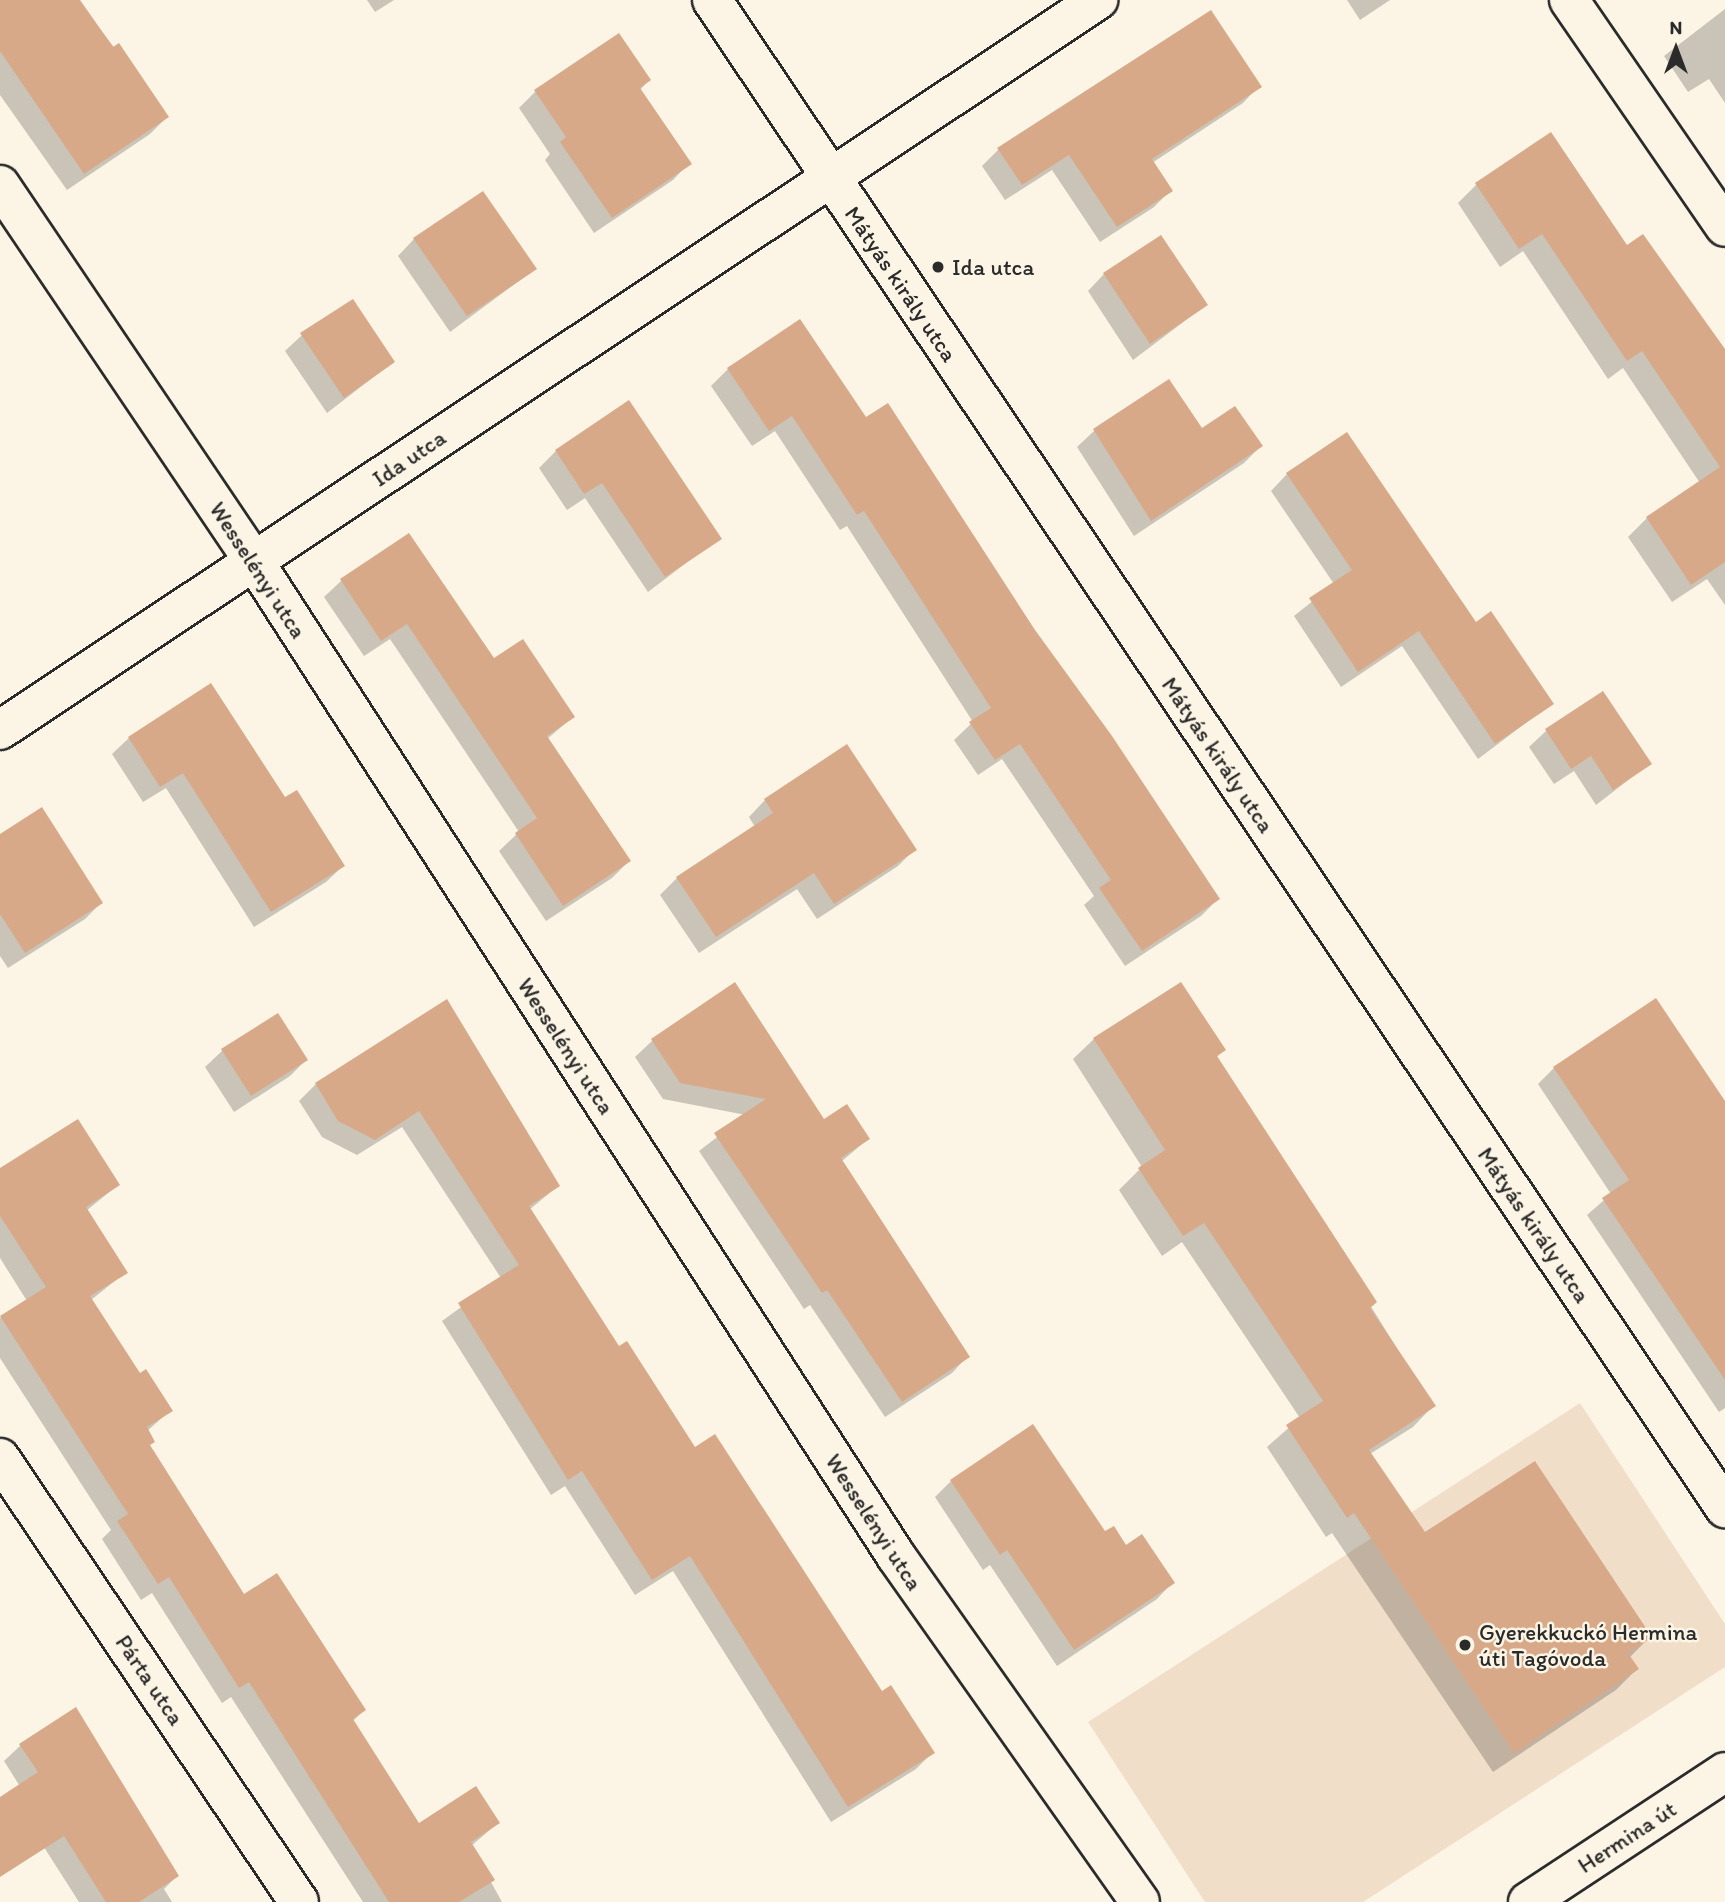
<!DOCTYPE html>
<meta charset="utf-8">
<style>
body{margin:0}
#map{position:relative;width:1725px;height:1902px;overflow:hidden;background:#fcf5e5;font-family:Itim,sans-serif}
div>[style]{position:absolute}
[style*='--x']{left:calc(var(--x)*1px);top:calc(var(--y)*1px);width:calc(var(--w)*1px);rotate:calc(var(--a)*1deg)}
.built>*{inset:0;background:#f1dec9}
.shadow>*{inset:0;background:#0003}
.building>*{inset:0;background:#d8a989}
.roads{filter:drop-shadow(2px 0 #2b2b2b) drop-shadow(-2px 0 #2b2b2b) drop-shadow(0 2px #2b2b2b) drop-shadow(0 -2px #2b2b2b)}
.street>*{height:38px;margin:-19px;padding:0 19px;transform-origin:19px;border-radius:19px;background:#fcf5e5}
.secondary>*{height:38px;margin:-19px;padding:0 19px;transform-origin:19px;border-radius:19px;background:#fcf5e5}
.dots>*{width:19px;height:19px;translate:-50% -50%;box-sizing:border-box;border:4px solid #fcf5e5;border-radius:50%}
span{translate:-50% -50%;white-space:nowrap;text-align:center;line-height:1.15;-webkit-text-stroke:5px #fcf5e5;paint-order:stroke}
.poi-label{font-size:23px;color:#2b2b2b}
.left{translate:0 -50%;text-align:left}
.street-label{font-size:23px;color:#2b2b2b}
.north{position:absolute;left:1641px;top:14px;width:70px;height:70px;-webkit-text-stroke:5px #fcf5e5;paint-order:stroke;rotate:0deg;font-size:19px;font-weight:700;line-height:28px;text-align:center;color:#2b2b2b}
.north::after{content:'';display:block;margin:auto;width:24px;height:32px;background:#2b2b2b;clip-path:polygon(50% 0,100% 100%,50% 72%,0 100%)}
</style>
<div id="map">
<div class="built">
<div style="clip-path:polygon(1580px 1403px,1725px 1624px,1725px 1667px,1363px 1902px,1205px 1902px,1088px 1722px)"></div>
</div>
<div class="shadow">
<div style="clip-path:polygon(0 0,78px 0,167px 117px,150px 134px,67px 190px,0 95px)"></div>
<div style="clip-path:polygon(367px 0,394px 0,375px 12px)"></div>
<div style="clip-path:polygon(1347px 0,1390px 0,1360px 20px)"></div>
<div style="clip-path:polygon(1725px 9px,1725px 103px,1709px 79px,1688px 92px,1664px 56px)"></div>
<div style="clip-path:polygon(649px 80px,640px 90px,689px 163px,673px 180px,594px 233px,545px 160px,550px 154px,519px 108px,535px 92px)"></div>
<div style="clip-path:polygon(1259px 86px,1243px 103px,1152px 163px,1171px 190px,1154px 207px,1100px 242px,1052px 170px,1005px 200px,982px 166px,998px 150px)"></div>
<div style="clip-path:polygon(1551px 134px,1626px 247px,1725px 352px,1725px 605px,1707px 579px,1672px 602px,1628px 537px,1647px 518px,1700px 483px,1623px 368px,1608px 379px,1523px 251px,1500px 267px,1458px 203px,1476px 185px)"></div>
<div style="clip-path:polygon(414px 239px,535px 269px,450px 332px,398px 256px)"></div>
<div style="clip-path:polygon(1104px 274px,1206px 305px,1133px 360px,1088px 291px)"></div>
<div style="clip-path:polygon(800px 321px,866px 419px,1034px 631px,1218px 899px,1201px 916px,1125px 966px,1084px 905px,1094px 896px,1002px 759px,978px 775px,954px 740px,973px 722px,847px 526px,840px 530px,775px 431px,752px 446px,711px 386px,728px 369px)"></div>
<div style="clip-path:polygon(302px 335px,393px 362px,327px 413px,285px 351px)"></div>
<div style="clip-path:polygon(1168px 381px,1201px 430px,1261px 446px,1244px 463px,1134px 536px,1077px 447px,1094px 431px)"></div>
<div style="clip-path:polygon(629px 403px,719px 538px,648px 592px,585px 498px,567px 510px,539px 468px,556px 451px)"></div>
<div style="clip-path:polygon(1287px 474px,1475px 624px,1551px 704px,1478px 759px,1402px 646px,1341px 687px,1294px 616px,1334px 584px,1271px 491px)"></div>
<div style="clip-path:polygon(409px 536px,494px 661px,573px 717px,547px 739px,629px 861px,612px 878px,546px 921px,499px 851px,519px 832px,390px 639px,364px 656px,324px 597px,341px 581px)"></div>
<div style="clip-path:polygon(1602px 694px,1649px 764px,1596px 805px,1574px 771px,1554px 784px,1529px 747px,1546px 731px)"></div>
<div style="clip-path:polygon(129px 738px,285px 800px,343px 866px,326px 882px,254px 927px,166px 788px,143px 802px,112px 754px)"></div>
<div style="clip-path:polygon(765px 800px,915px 849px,898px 866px,817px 919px,797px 889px,699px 953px,660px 895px,677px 878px,755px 827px,749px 817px)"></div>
<div style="clip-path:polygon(0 836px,101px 903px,85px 919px,8px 968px,0 956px)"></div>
<div style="clip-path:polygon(735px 985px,823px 1121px,868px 1139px,842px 1161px,968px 1356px,952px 1373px,885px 1417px,810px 1305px,804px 1309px,699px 1151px,746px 1115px,663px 1099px,635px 1057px,652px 1041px)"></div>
<div style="clip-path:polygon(446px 1001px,558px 1186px,529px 1210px,618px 1349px,882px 1693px,933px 1752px,916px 1769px,831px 1822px,673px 1571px,635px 1595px,565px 1486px,551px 1495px,442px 1321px,501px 1278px,402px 1127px,357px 1155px,322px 1137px,299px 1101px,316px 1084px)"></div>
<div style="clip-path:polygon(277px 1016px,306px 1060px,290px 1076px,234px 1112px,205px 1067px,222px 1051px)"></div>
<div style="clip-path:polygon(1094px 1039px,1223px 1050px,1216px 1058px,1433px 1406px,1413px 1427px,1370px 1454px,1424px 1534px,1650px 1637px,1629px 1658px,1637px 1669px,1616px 1690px,1493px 1772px,1332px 1533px,1326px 1537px,1267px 1447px,1300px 1418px,1182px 1242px,1162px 1256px,1119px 1190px,1142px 1167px,1073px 1059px)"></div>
<div style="clip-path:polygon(1554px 1068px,1725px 1118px,1725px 1408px,1719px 1412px,1587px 1215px,1611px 1194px,1538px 1084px)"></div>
<div style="clip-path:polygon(0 1171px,118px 1185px,86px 1211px,126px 1272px,91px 1300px,139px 1376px,170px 1411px,147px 1431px,148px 1446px,244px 1596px,364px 1710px,352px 1722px,419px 1825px,498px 1823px,471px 1846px,502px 1902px,363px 1902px,231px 1697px,222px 1703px,152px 1593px,141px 1600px,102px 1539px,111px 1530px,0 1358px,0 1318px,27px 1301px,0 1258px)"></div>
<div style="clip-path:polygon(951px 1481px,1105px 1534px,1173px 1582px,1157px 1599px,1057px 1666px,990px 1565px,983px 1570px,935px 1497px)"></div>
<div style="clip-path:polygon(21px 1745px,177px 1876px,164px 1889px,172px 1902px,79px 1902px,12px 1797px,21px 1788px,4px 1761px)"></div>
</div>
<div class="building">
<div style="clip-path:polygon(0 0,80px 0,113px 47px,119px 43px,169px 117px,84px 174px,0 51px)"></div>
<div style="clip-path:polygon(1211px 10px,1262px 87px,1152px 159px,1173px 191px,1117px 227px,1069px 155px,1022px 185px,997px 148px)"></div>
<div style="clip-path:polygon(619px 33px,651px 80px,640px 88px,692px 164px,612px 218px,560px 142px,566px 137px,534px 90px)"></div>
<div style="clip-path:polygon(1551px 132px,1627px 245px,1643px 234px,1725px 349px,1725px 562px,1691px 585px,1646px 517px,1720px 467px,1642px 351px,1627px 361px,1542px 234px,1519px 249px,1475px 183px)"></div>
<div style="clip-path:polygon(483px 191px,537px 269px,467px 316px,413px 238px)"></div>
<div style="clip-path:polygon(1161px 235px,1208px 305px,1150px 344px,1103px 273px)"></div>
<div style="clip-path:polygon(353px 299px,395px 362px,344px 398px,300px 333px)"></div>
<div style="clip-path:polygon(800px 319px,866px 417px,888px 403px,1035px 630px,1112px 736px,1220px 899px,1142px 951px,1099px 888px,1111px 880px,1020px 744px,995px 760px,969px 722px,991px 708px,864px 511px,857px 515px,792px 416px,769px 431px,727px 368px)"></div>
<div style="clip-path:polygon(1169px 379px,1202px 428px,1235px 406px,1263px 446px,1151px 521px,1093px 429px)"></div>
<div style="clip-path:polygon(629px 400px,722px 539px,665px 577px,602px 483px,584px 494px,555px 450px)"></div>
<div style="clip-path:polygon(1347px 432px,1476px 622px,1491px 611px,1554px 704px,1495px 744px,1419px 631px,1358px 672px,1309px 598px,1352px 570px,1286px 473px)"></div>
<div style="clip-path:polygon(409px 533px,494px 658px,523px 639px,575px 717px,547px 736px,631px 861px,563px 906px,515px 833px,537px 818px,407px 624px,381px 641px,340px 579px)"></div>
<div style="clip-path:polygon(211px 683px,285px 797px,297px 790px,345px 866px,271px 912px,183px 773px,160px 787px,128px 737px)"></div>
<div style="clip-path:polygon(1603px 691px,1652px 764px,1613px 790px,1591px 756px,1571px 769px,1545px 729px)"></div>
<div style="clip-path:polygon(847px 744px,917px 850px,834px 904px,814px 873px,716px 937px,676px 877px,773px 813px,764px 799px)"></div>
<div style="clip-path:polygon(42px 807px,103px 903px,25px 953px,0 914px,0 834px)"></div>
<div style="clip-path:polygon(735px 982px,824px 1119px,847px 1104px,870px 1139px,841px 1158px,970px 1357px,902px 1402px,827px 1290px,822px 1293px,714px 1133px,766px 1099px,680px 1083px,651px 1039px)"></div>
<div style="clip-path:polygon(1181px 982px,1226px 1050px,1217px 1056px,1377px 1302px,1370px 1308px,1436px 1406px,1369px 1450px,1425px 1532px,1535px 1461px,1652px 1637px,1628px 1653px,1639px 1669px,1514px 1753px,1354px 1513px,1347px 1518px,1286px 1425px,1323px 1401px,1204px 1223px,1183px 1236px,1138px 1168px,1165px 1150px,1093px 1038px)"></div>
<div style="clip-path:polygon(1656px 998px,1725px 1101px,1725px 1380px,1602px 1198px,1629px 1180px,1553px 1067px)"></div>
<div style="clip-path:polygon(447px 999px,560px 1186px,529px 1206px,619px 1346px,627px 1341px,695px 1447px,715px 1434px,882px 1691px,891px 1685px,935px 1753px,848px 1807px,690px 1556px,652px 1580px,582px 1471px,568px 1480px,458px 1303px,519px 1265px,419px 1111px,375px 1140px,338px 1121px,315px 1083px)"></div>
<div style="clip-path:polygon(278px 1013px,308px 1060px,251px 1096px,221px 1049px)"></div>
<div style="clip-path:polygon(78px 1119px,120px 1185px,86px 1207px,128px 1273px,90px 1296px,140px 1373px,146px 1369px,173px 1411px,147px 1427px,155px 1442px,150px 1445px,244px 1594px,277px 1573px,366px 1710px,353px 1719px,419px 1823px,476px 1786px,500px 1823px,471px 1842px,495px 1880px,459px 1902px,389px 1902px,249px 1682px,239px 1688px,169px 1577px,158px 1584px,117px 1521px,128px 1514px,0 1316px,46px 1287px,0 1216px,0 1168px)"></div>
<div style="clip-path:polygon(1033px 1424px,1105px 1531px,1114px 1526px,1126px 1545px,1142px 1534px,1175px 1583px,1074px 1650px,1007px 1550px,1000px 1555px,950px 1480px)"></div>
<div style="clip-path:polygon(76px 1707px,179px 1876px,139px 1902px,106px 1902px,64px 1836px,0 1877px,0 1797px,38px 1772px,19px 1744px)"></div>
</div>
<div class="roads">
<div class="street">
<div style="--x:1569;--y:0;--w:275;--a:55.5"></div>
<div style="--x:0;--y:185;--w:454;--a:56"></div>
<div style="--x:254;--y:561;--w:1184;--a:57.17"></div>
<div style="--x:896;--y:1556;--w:423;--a:54.8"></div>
<div style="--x:0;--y:730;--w:1319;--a:-33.62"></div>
<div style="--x:0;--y:1458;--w:535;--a:56.04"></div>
<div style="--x:1528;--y:1902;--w:236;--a:-33.4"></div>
</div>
<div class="secondary">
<div style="--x:712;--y:0;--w:1817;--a:56.11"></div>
</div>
</div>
<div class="dots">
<div style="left:938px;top:267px;background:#2b2b2b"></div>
<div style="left:1465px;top:1645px;background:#2b2b2b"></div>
</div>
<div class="poi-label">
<span class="left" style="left:952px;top:267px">Ida utca</span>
<span class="left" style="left:1479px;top:1645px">Gyerekkuckó Hermina<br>úti Tagóvoda</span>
</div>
<div class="street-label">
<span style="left:901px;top:284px;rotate:56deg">Mátyás király utca</span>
<span style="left:409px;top:458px;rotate:-34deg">Ida utca</span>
<span style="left:258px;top:570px;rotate:57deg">Wesselényi utca</span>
<span style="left:1218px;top:755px;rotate:56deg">Mátyás király utca</span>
<span style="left:566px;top:1046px;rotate:57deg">Wesselényi utca</span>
<span style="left:1534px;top:1225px;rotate:56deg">Mátyás király utca</span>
<span style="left:874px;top:1522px;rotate:57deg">Wesselényi utca</span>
<span style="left:150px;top:1680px;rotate:56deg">Párta utca</span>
<span style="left:1627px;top:1837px;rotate:-33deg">Hermina út</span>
</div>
<div class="north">N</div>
</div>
